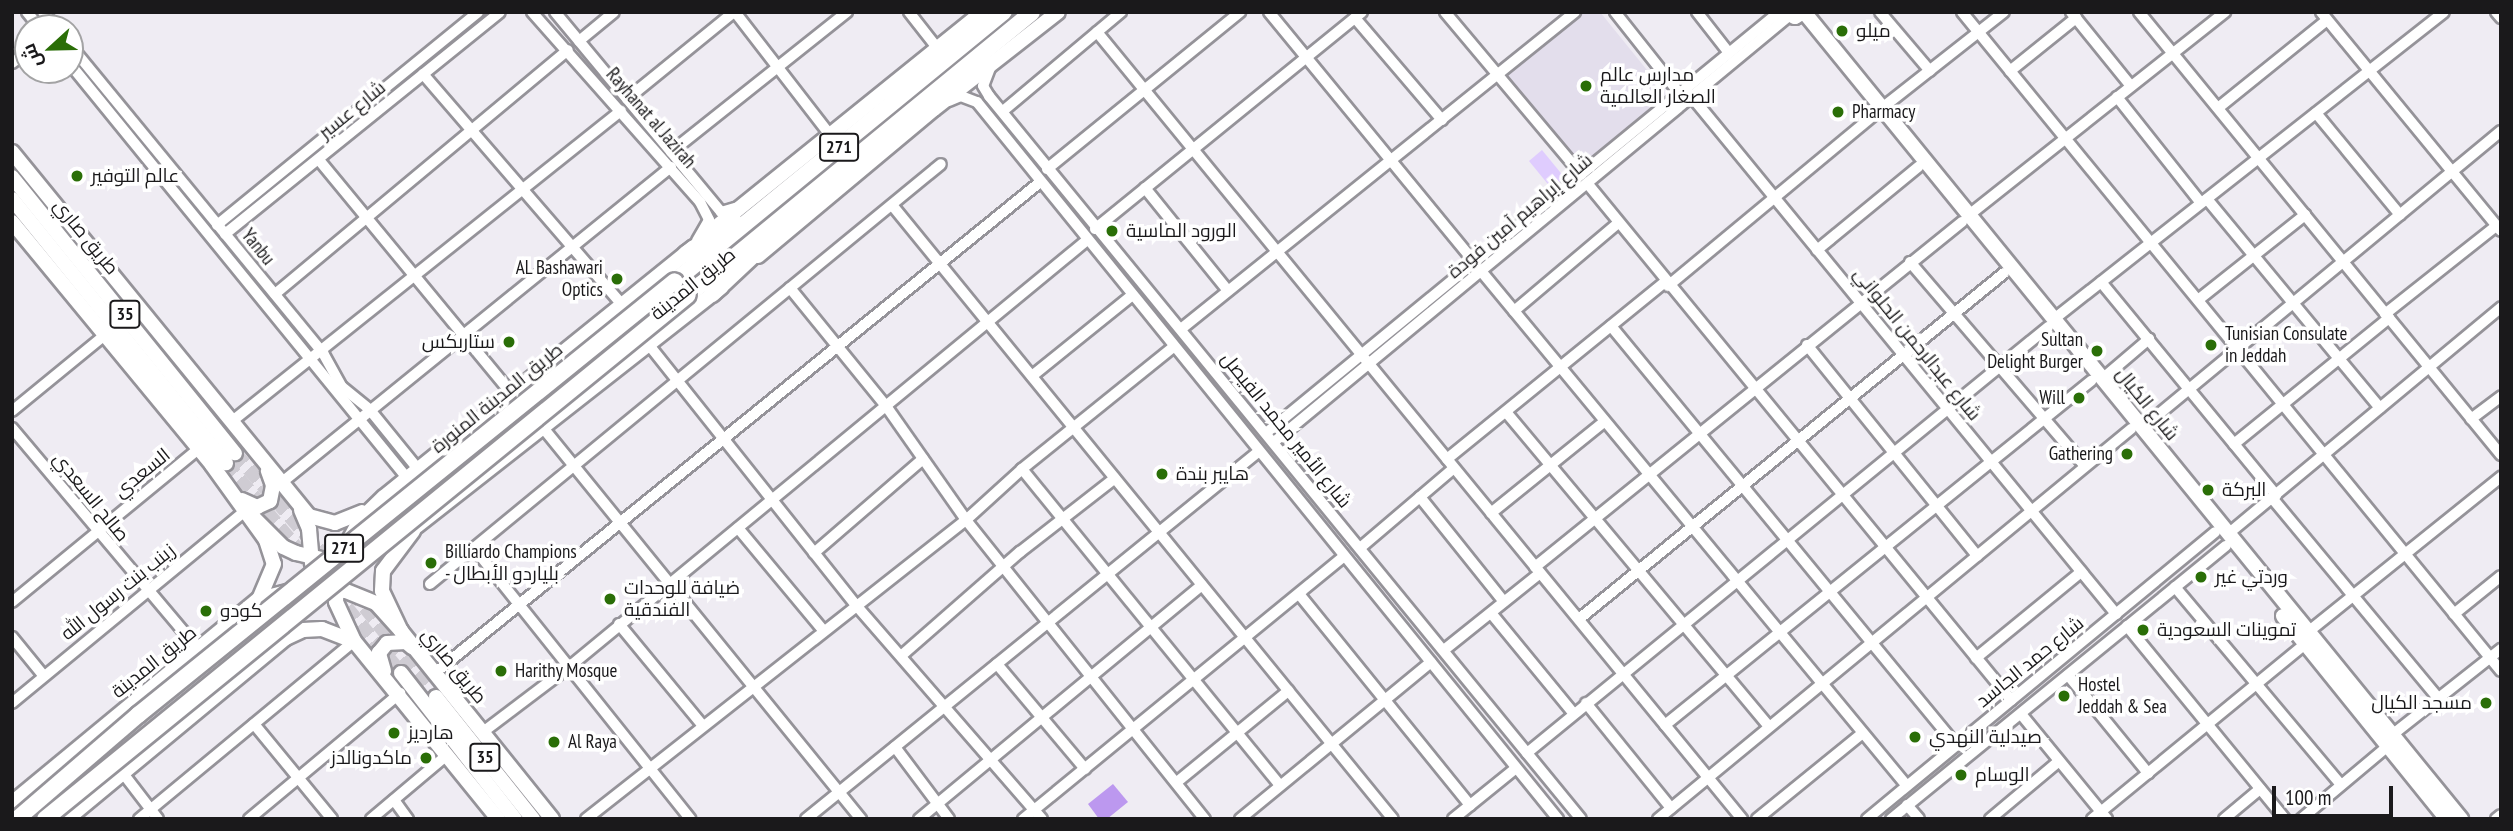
<!DOCTYPE html>
<meta charset="utf-8">
<style>
body{margin:0}
#map{position:relative;width:2513px;height:831px;overflow:hidden;background:#efecf3;font-family:"PT Sans Narrow",Cairo,sans-serif}
div>[style]{position:absolute}
[style*='--x']{left:calc(var(--x)*1px);top:calc(var(--y)*1px);width:calc(var(--w)*1px);rotate:calc(var(--a)*1deg)}
.built>*{inset:0;background:#e3deec}
.green>*{inset:0;background:#dfccfe}
.water>*{inset:0;background:#bc98ef}
.major-tunnel>*{height:14px;margin-top:-7px;transform-origin:0;background:repeating-linear-gradient(90deg,#cfccd3 0 14px,transparent 0 21px)}
.roads{filter:drop-shadow(2px 0 #959399) drop-shadow(-2px 0 #959399) drop-shadow(0 2px #959399) drop-shadow(0 -2px #959399)}
.minor>*{height:10px;margin:-5px;padding:0 5px;transform-origin:5px;border-radius:5px;background:#fff}
.major>*{height:14px;margin:-7px;padding:0 7px;transform-origin:7px;border-radius:7px;background:#fff}
.highway>*{height:16px;margin:-8px;padding:0 8px;transform-origin:8px;border-radius:8px;background:#fff}
.bridges{filter:drop-shadow(2px 0 #959399) drop-shadow(-2px 0 #959399) drop-shadow(0 2px #959399) drop-shadow(0 -2px #959399)}
.highway-bridge>*{height:16px;margin:-8px;padding:0 8px;transform-origin:8px;border-radius:8px;background:#fff}
.dots>*{width:19px;height:19px;translate:-50% -50%;box-sizing:border-box;border:4px solid #fff;border-radius:50%}
span{translate:-50% -50%;white-space:nowrap;text-align:center;line-height:1.15;-webkit-text-stroke:7px #fff;paint-order:stroke}
.shield-label span{padding:2px 5px;background:#fff;border:2px solid;border-radius:5px;-webkit-text-stroke-width:0}
.shield-label{font-size:18px;color:#1a191b;font-weight:700}
.poi-label{font-size:19px;color:#1a191b}
.left{translate:0 -50%;text-align:left}
.right{translate:-100% -50%;text-align:right}
.street-label{font-size:19px;color:#1a191b}
.frame{position:absolute;inset:0;border:14px solid #1a191b;pointer-events:none}
.north{position:absolute;left:14px;top:14px;width:70px;height:70px;box-sizing:border-box;background:#fff;border:2px solid #a3a3a4;border-radius:50%;rotate:248deg;font-size:19px;font-weight:700;line-height:28px;text-align:center;color:#1a191b}
.north::after{content:'';display:block;margin:auto;width:24px;height:32px;background:#2a6e07;clip-path:polygon(50% 0,100% 100%,50% 72%,0 100%)}
.scale{position:absolute;left:2272px;top:786px;width:121px;height:32px;box-sizing:border-box;border:4px solid #1a191b;border-top:0;padding-left:9px;font-size:21px;line-height:24px;white-space:nowrap;color:#1a191b;-webkit-text-stroke:5px #fff;paint-order:stroke}
</style>
<div id="map">
<div class="built">
<div style="clip-path:polygon(1582px 12px,1600px 12px,1668px 96px,1579px 169px,1504px 75px)"></div>
</div>
<div class="green">
<div style="clip-path:polygon(1542px 150px,1569px 183px,1556px 194px,1529px 161px)"></div>
</div>
<div class="water">
<div style="clip-path:polygon(1113px 784px,1128px 802px,1107px 819px,1099px 819px,1088px 804px)"></div>
</div>
<div class="major-tunnel">
<div style="--x:235;--y:453;--w:147;--a:49.1"></div>
<div style="--x:226;--y:463;--w:273;--a:50.2"></div>
<div style="--x:352;--y:591;--w:135;--a:51.6"></div>
</div>
<div class="roads">
<div class="minor">
<div style="--x:27;--y:12;--w:21;--a:51"></div>
<div style="--x:43;--y:12;--w:21;--a:51"></div>
<div style="--x:532;--y:12;--w:254;--a:48.5"></div>
<div style="--x:700;--y:202;--w:20;--a:63"></div>
<div style="--x:709;--y:220;--w:24;--a:120"></div>
<div style="--x:555;--y:12;--w:260;--a:50.3"></div>
<div style="--x:721;--y:212;--w:15;--a:-16"></div>
<div style="--x:735;--y:12;--w:155;--a:52.3"></div>
<div style="--x:909;--y:12;--w:47;--a:51.9"></div>
<div style="--x:1269;--y:12;--w:323;--a:50.6"></div>
<div style="--x:1445;--y:12;--w:212;--a:50"></div>
<div style="--x:1615;--y:12;--w:105;--a:51.6"></div>
<div style="--x:1697;--y:12;--w:52;--a:52"></div>
<div style="--x:1880;--y:12;--w:77;--a:49.7"></div>
<div style="--x:1962;--y:12;--w:851;--a:50.72"></div>
<div style="--x:2071;--y:12;--w:95;--a:51"></div>
<div style="--x:2139;--y:12;--w:572;--a:50.75"></div>
<div style="--x:2321;--y:12;--w:283;--a:50.6"></div>
<div style="--x:2496;--y:12;--w:8;--a:50"></div>
<div style="--x:1355;--y:18;--w:134;--a:49.5"></div>
<div style="--x:1097;--y:32;--w:1018;--a:50.66"></div>
<div style="--x:579;--y:41;--w:45;--a:-39.6"></div>
<div style="--x:70;--y:45;--w:399;--a:50.6"></div>
<div style="--x:323;--y:353;--w:39;--a:61"></div>
<div style="--x:342;--y:387;--w:36;--a:39"></div>
<div style="--x:370;--y:410;--w:76;--a:50.9"></div>
<div style="--x:12;--y:63;--w:20;--a:-37"></div>
<div style="--x:70;--y:64;--w:534;--a:50.85"></div>
<div style="--x:990;--y:68;--w:19;--a:111"></div>
<div style="--x:983;--y:86;--w:12;--a:59"></div>
<div style="--x:989;--y:96;--w:934;--a:50.69"></div>
<div style="--x:2010;--y:71;--w:85;--a:-38.8"></div>
<div style="--x:423;--y:74;--w:306;--a:49.2"></div>
<div style="--x:1692;--y:97;--w:669;--a:50.64"></div>
<div style="--x:2117;--y:97;--w:135;--a:51.6"></div>
<div style="--x:627;--y:99;--w:138;--a:-39.1"></div>
<div style="--x:949;--y:101;--w:13;--a:-23"></div>
<div style="--x:961;--y:96;--w:17;--a:21"></div>
<div style="--x:977;--y:102;--w:923;--a:50.98"></div>
<div style="--x:1882;--y:108;--w:155;--a:-38.2"></div>
<div style="--x:2218;--y:108;--w:140;--a:-38.9"></div>
<div style="--x:1003;--y:111;--w:154;--a:-40"></div>
<div style="--x:2316;--y:113;--w:132;--a:50.5"></div>
<div style="--x:671;--y:152;--w:225;--a:-38.5"></div>
<div style="--x:319;--y:160;--w:303;--a:50.5"></div>
<div style="--x:1047;--y:169;--w:249;--a:-39.1"></div>
<div style="--x:1587;--y:183;--w:669;--a:50.64"></div>
<div style="--x:1145;--y:188;--w:132;--a:51.1"></div>
<div style="--x:2207;--y:199;--w:271;--a:50.4"></div>
<div style="--x:892;--y:205;--w:792;--a:50.79"></div>
<div style="--x:1969;--y:215;--w:327;--a:-38.4"></div>
<div style="--x:217;--y:225;--w:337;--a:-39.2"></div>
<div style="--x:1095;--y:229;--w:344;--a:-39.1"></div>
<div style="--x:225;--y:234;--w:353;--a:-38.9"></div>
<div style="--x:1817;--y:250;--w:131;--a:-39.4"></div>
<div style="--x:1910;--y:262;--w:269;--a:49.4"></div>
<div style="--x:1481;--y:271;--w:668;--a:50.4"></div>
<div style="--x:2101;--y:282;--w:276;--a:50.6"></div>
<div style="--x:1668;--y:286;--w:269;--a:-39.7"></div>
<div style="--x:790;--y:288;--w:152;--a:50.9"></div>
<div style="--x:886;--y:406;--w:139;--a:54.9"></div>
<div style="--x:966;--y:520;--w:383;--a:51.4"></div>
<div style="--x:275;--y:294;--w:381;--a:-39.8"></div>
<div style="--x:2198;--y:300;--w:137;--a:-38.5"></div>
<div style="--x:1514;--y:311;--w:136;--a:-40.2"></div>
<div style="--x:2385;--y:314;--w:142;--a:-38.4"></div>
<div style="--x:2054;--y:319;--w:496;--a:-38.2"></div>
<div style="--x:1611;--y:326;--w:543;--a:50.53"></div>
<div style="--x:1181;--y:329;--w:506;--a:-38.82"></div>
<div style="--x:649;--y:345;--w:331;--a:51.5"></div>
<div style="--x:855;--y:604;--w:285;--a:49"></div>
<div style="--x:1807;--y:345;--w:271;--a:51.1"></div>
<div style="--x:1032;--y:376;--w:127;--a:-38.9"></div>
<div style="--x:2102;--y:379;--w:62;--a:-40.4"></div>
<div style="--x:12;--y:411;--w:120;--a:-39.3"></div>
<div style="--x:1506;--y:412;--w:410;--a:50.1"></div>
<div style="--x:2471;--y:419;--w:38;--a:-37"></div>
<div style="--x:231;--y:422;--w:499;--a:-38.6"></div>
<div style="--x:12;--y:428;--w:290;--a:49.9"></div>
<div style="--x:2142;--y:428;--w:466;--a:-39.6"></div>
<div style="--x:544;--y:429;--w:503;--a:50.9"></div>
<div style="--x:1266;--y:433;--w:664;--a:-39.37"></div>
<div style="--x:1274;--y:442;--w:668;--a:-39.6"></div>
<div style="--x:2234;--y:444;--w:200;--a:-39.1"></div>
<div style="--x:1447;--y:459;--w:281;--a:-39.1"></div>
<div style="--x:1022;--y:469;--w:408;--a:50.8"></div>
<div style="--x:281;--y:483;--w:502;--a:-39.02"></div>
<div style="--x:1420;--y:497;--w:134;--a:51.3"></div>
<div style="--x:2272;--y:498;--w:260;--a:50.3"></div>
<div style="--x:1491;--y:513;--w:146;--a:-38.9"></div>
<div style="--x:738;--y:528;--w:133;--a:50.2"></div>
<div style="--x:2228;--y:534;--w:355;--a:-39.7"></div>
<div style="--x:474;--y:548;--w:347;--a:51.4"></div>
<div style="--x:1360;--y:548;--w:123;--a:-40.4"></div>
<div style="--x:814;--y:553;--w:144;--a:-40.8"></div>
<div style="--x:1535;--y:567;--w:549;--a:-38.94"></div>
<div style="--x:430;--y:584;--w:661;--a:-39.42"></div>
<div style="--x:2175;--y:587;--w:258;--a:50"></div>
<div style="--x:1299;--y:594;--w:272;--a:51"></div>
<div style="--x:12;--y:602;--w:239;--a:-39.4"></div>
<div style="--x:1491;--y:613;--w:129;--a:50.6"></div>
<div style="--x:2454;--y:614;--w:60;--a:-39"></div>
<div style="--x:1579;--y:619;--w:548;--a:-39.15"></div>
<div style="--x:619;--y:624;--w:132;--a:50.5"></div>
<div style="--x:2127;--y:626;--w:249;--a:50.7"></div>
<div style="--x:2308;--y:632;--w:248;--a:-38.8"></div>
<div style="--x:12;--y:637;--w:49;--a:50.8"></div>
<div style="--x:1444;--y:650;--w:123;--a:-38.7"></div>
<div style="--x:901;--y:656;--w:158;--a:-41.2"></div>
<div style="--x:1020;--y:552;--w:120;--a:-37.9"></div>
<div style="--x:1976;--y:658;--w:136;--a:-39.3"></div>
<div style="--x:997;--y:664;--w:137;--a:50"></div>
<div style="--x:436;--y:672;--w:776;--a:-39.04"></div>
<div style="--x:2068;--y:675;--w:127;--a:50.8"></div>
<div style="--x:12;--y:703;--w:303;--a:-39.5"></div>
<div style="--x:1586;--y:703;--w:135;--a:51"></div>
<div style="--x:2021;--y:714;--w:136;--a:50.7"></div>
<div style="--x:254;--y:724;--w:123;--a:50.6"></div>
<div style="--x:1665;--y:725;--w:548;--a:-38.92"></div>
<div style="--x:483;--y:732;--w:108;--a:-37.1"></div>
<div style="--x:569;--y:667;--w:670;--a:-39.49"></div>
<div style="--x:2392;--y:735;--w:139;--a:-38.3"></div>
<div style="--x:895;--y:747;--w:90;--a:53.1"></div>
<div style="--x:1527;--y:753;--w:673;--a:-39.27"></div>
<div style="--x:122;--y:772;--w:59;--a:52.5"></div>
<div style="--x:1177;--y:782;--w:144;--a:-39.3"></div>
<div style="--x:394;--y:800;--w:24;--a:54"></div>
<div style="--x:1907;--y:805;--w:18;--a:49"></div>
<div style="--x:139;--y:819;--w:279;--a:-39.6"></div>
<div style="--x:249;--y:819;--w:197;--a:-39.8"></div>
<div style="--x:371;--y:819;--w:99;--a:-40.1"></div>
<div style="--x:586;--y:819;--w:484;--a:-38.2"></div>
<div style="--x:966;--y:520;--w:76;--a:-42.3"></div>
<div style="--x:1022;--y:469;--w:194;--a:-38.9"></div>
<div style="--x:806;--y:819;--w:582;--a:-39.07"></div>
<div style="--x:919;--y:819;--w:367;--a:-39.6"></div>
<div style="--x:1023;--y:819;--w:415;--a:-39.3"></div>
<div style="--x:1240;--y:819;--w:247;--a:-39.4"></div>
<div style="--x:1453;--y:819;--w:81;--a:-39"></div>
<div style="--x:1658;--y:819;--w:613;--a:-39.51"></div>
<div style="--x:1757;--y:819;--w:136;--a:-39.1"></div>
<div style="--x:1867;--y:819;--w:451;--a:-39.5"></div>
<div style="--x:1891;--y:819;--w:432;--a:-39.2"></div>
<div style="--x:1990;--y:819;--w:90;--a:-40"></div>
<div style="--x:2092;--y:819;--w:276;--a:-39.4"></div>
<div style="--x:2224;--y:819;--w:47;--a:-39.8"></div>
<div style="--x:2301;--y:819;--w:114;--a:-40"></div>
<div style="--x:2496;--y:819;--w:6;--a:-39"></div>
</div>
<div class="major">
<div style="--x:1785;--y:12;--w:11;--a:27"></div>
<div style="--x:1795;--y:17;--w:9;--a:-32"></div>
<div style="--x:1804;--y:12;--w:1041;--a:50.85"></div>
<div style="--x:12;--y:152;--w:470;--a:50.8"></div>
<div style="--x:309;--y:516;--w:27;--a:15"></div>
<div style="--x:335;--y:523;--w:29;--a:-22"></div>
<div style="--x:12;--y:177;--w:355;--a:51.1"></div>
<div style="--x:12;--y:199;--w:340;--a:51"></div>
<div style="--x:12;--y:222;--w:315;--a:50.5"></div>
<div style="--x:212;--y:465;--w:92;--a:54.2"></div>
<div style="--x:266;--y:540;--w:25;--a:72"></div>
<div style="--x:274;--y:564;--w:38;--a:113"></div>
<div style="--x:716;--y:227;--w:342;--a:-38.9"></div>
<div style="--x:758;--y:256;--w:229;--a:-39.9"></div>
<div style="--x:934;--y:109;--w:157;--a:-38"></div>
<div style="--x:242;--y:500;--w:17;--a:25"></div>
<div style="--x:257;--y:507;--w:14;--a:-25"></div>
<div style="--x:270;--y:501;--w:16;--a:-79"></div>
<div style="--x:273;--y:485;--w:15;--a:-110"></div>
<div style="--x:246;--y:510;--w:52;--a:45"></div>
<div style="--x:283;--y:547;--w:14;--a:25"></div>
<div style="--x:296;--y:553;--w:40;--a:13"></div>
<div style="--x:335;--y:562;--w:31;--a:-7"></div>
<div style="--x:301;--y:510;--w:21;--a:67"></div>
<div style="--x:309;--y:529;--w:35;--a:85"></div>
<div style="--x:413;--y:531;--w:50;--a:126.9"></div>
<div style="--x:383;--y:571;--w:20;--a:93"></div>
<div style="--x:382;--y:591;--w:44;--a:64.6"></div>
<div style="--x:401;--y:631;--w:241;--a:51.2"></div>
<div style="--x:404;--y:536;--w:403;--a:-38.1"></div>
<div style="--x:345;--y:548;--w:32;--a:-62"></div>
<div style="--x:360;--y:520;--w:33;--a:-44"></div>
<div style="--x:384;--y:497;--w:398;--a:-38.9"></div>
<div style="--x:337;--y:574;--w:28;--a:92"></div>
<div style="--x:336;--y:602;--w:43;--a:65.2"></div>
<div style="--x:2283;--y:616;--w:261;--a:51.1"></div>
<div style="--x:384;--y:671;--w:19;--a:-106"></div>
<div style="--x:379;--y:653;--w:13;--a:-51"></div>
<div style="--x:387;--y:643;--w:19;--a:-3"></div>
<div style="--x:406;--y:642;--w:8;--a:40"></div>
<div style="--x:401;--y:673;--w:185;--a:52"></div>
<div style="--x:436;--y:697;--w:156;--a:51.5"></div>
<div style="--x:12;--y:803;--w:320;--a:-39.6"></div>
<div style="--x:259;--y:599;--w:49;--a:-14"></div>
<div style="--x:307;--y:587;--w:39;--a:6"></div>
<div style="--x:346;--y:591;--w:32;--a:22"></div>
<div style="--x:376;--y:603;--w:38;--a:48"></div>
<div style="--x:67;--y:819;--w:284;--a:-39.6"></div>
<div style="--x:286;--y:638;--w:19;--a:-25"></div>
<div style="--x:303;--y:630;--w:19;--a:-3"></div>
<div style="--x:322;--y:629;--w:34;--a:21"></div>
<div style="--x:354;--y:641;--w:229;--a:51"></div>
</div>
<div class="highway">
<div style="--x:686;--y:254;--w:58;--a:-34.5"></div>
<div style="--x:675;--y:281;--w:425;--a:-39.3"></div>
<div style="--x:712;--y:294;--w:71;--a:-43.3"></div>
<div style="--x:688;--y:295;--w:445;--a:-39.4"></div>
</div>
</div>
<div class="bridges">
<div class="highway-bridge">
<div style="--x:17;--y:819;--w:160;--a:-40.7"></div>
<div style="--x:138;--y:715;--w:690;--a:-38.94"></div>
<div style="--x:45;--y:819;--w:829;--a:-39.18"></div>
</div>
</div>
<div class="dots">
<div style="left:1842px;top:31px;background:#2a6e07"></div>
<div style="left:1586px;top:86px;background:#2a6e07"></div>
<div style="left:1838px;top:112px;background:#2a6e07"></div>
<div style="left:77px;top:176px;background:#2a6e07"></div>
<div style="left:1112px;top:231px;background:#2a6e07"></div>
<div style="left:617px;top:279px;background:#2a6e07"></div>
<div style="left:509px;top:342px;background:#2a6e07"></div>
<div style="left:2211px;top:345px;background:#2a6e07"></div>
<div style="left:2097px;top:351px;background:#2a6e07"></div>
<div style="left:2079px;top:398px;background:#2a6e07"></div>
<div style="left:2127px;top:454px;background:#2a6e07"></div>
<div style="left:1162px;top:474px;background:#2a6e07"></div>
<div style="left:2208px;top:490px;background:#2a6e07"></div>
<div style="left:431px;top:563px;background:#2a6e07"></div>
<div style="left:2201px;top:577px;background:#2a6e07"></div>
<div style="left:610px;top:599px;background:#2a6e07"></div>
<div style="left:206px;top:611px;background:#2a6e07"></div>
<div style="left:2143px;top:630px;background:#2a6e07"></div>
<div style="left:501px;top:671px;background:#2a6e07"></div>
<div style="left:2064px;top:696px;background:#2a6e07"></div>
<div style="left:2486px;top:703px;background:#2a6e07"></div>
<div style="left:394px;top:733px;background:#2a6e07"></div>
<div style="left:1915px;top:737px;background:#2a6e07"></div>
<div style="left:554px;top:742px;background:#2a6e07"></div>
<div style="left:426px;top:758px;background:#2a6e07"></div>
<div style="left:1961px;top:775px;background:#2a6e07"></div>
</div>
<div class="shield-label">
<span style="left:839px;top:147px">271</span>
<span style="left:125px;top:314px">35</span>
<span style="left:344px;top:548px">271</span>
<span style="left:485px;top:757px">35</span>
</div>
<div class="poi-label">
<span class="left" style="left:1856px;top:31px">ميلو</span>
<span class="left" style="left:1600px;top:86px">مدارس عالم<br>الصغار العالمية</span>
<span class="left" style="left:1852px;top:112px">Pharmacy</span>
<span class="left" style="left:91px;top:176px">عالم التوفير</span>
<span class="left" style="left:1126px;top:231px">الورود الماسية</span>
<span class="right" style="left:603px;top:279px">AL Bashawari<br>Optics</span>
<span class="left" style="left:2225px;top:345px">Tunisian Consulate<br>in Jeddah</span>
<span class="right" style="left:2083px;top:351px">Sultan<br>Delight Burger</span>
<span class="right" style="left:495px;top:342px">ستاربكس</span>
<span class="right" style="left:2065px;top:398px">Will</span>
<span class="right" style="left:2113px;top:454px">Gathering</span>
<span class="left" style="left:1176px;top:474px">هايبر بندة</span>
<span class="left" style="left:2222px;top:490px">البركة</span>
<span class="left" style="left:445px;top:563px">Billiardo Champions<br>- بلياردو الأبطال</span>
<span class="left" style="left:2215px;top:577px">وردتي غير</span>
<span class="left" style="left:624px;top:599px">ضيافة للوحدات<br>الفندقية</span>
<span class="left" style="left:220px;top:611px">كودو</span>
<span class="left" style="left:2157px;top:630px">تموينات السعودية</span>
<span class="left" style="left:515px;top:671px">Harithy Mosque</span>
<span class="left" style="left:2078px;top:696px">Hostel<br>Jeddah &amp; Sea</span>
<span class="right" style="left:2472px;top:703px">مسجد الكيال</span>
<span class="left" style="left:408px;top:733px">هارديز</span>
<span class="left" style="left:1929px;top:737px">صيدلية النهدي</span>
<span class="left" style="left:568px;top:742px">Al Raya</span>
<span class="right" style="left:412px;top:758px">ماكدونالدز</span>
<span class="left" style="left:1975px;top:775px">الوسام</span>
</div>
<div class="street-label">
<span style="left:352px;top:110px;rotate:-39deg">شارع عسير</span>
<span style="left:651px;top:118px;rotate:49deg">Rayhanat al Jazirah</span>
<span style="left:1520px;top:216px;rotate:-40deg">شارع إبراهيم آمين فودة</span>
<span style="left:86px;top:237px;rotate:51deg">طريق صاري</span>
<span style="left:258px;top:247px;rotate:51deg">Yanbu</span>
<span style="left:693px;top:284px;rotate:-39deg">طريق المدينة</span>
<span style="left:1917px;top:344px;rotate:51deg">شارع عبدالرحمن الحلواني</span>
<span style="left:497px;top:398px;rotate:-39deg">طريق المدينة المنورة</span>
<span style="left:2147px;top:404px;rotate:51deg">شارع الكيال</span>
<span style="left:1286px;top:430px;rotate:51deg">شارع الأمير محمد الفيصل</span>
<span style="left:142px;top:473px;rotate:-39deg">السعدي</span>
<span style="left:91px;top:497px;rotate:51deg">صالح السعدي</span>
<span style="left:118px;top:592px;rotate:-39deg">زينب بنت رسول الله</span>
<span style="left:154px;top:662px;rotate:-39deg">طريق المدينة</span>
<span style="left:2030px;top:662px;rotate:-39deg">شارع حمد الجاسد</span>
<span style="left:454px;top:666px;rotate:51deg">طريق صاري</span>
</div>
<div class="frame"></div>
<div class="north">ش</div>
<div class="scale">100 m</div>
</div>
